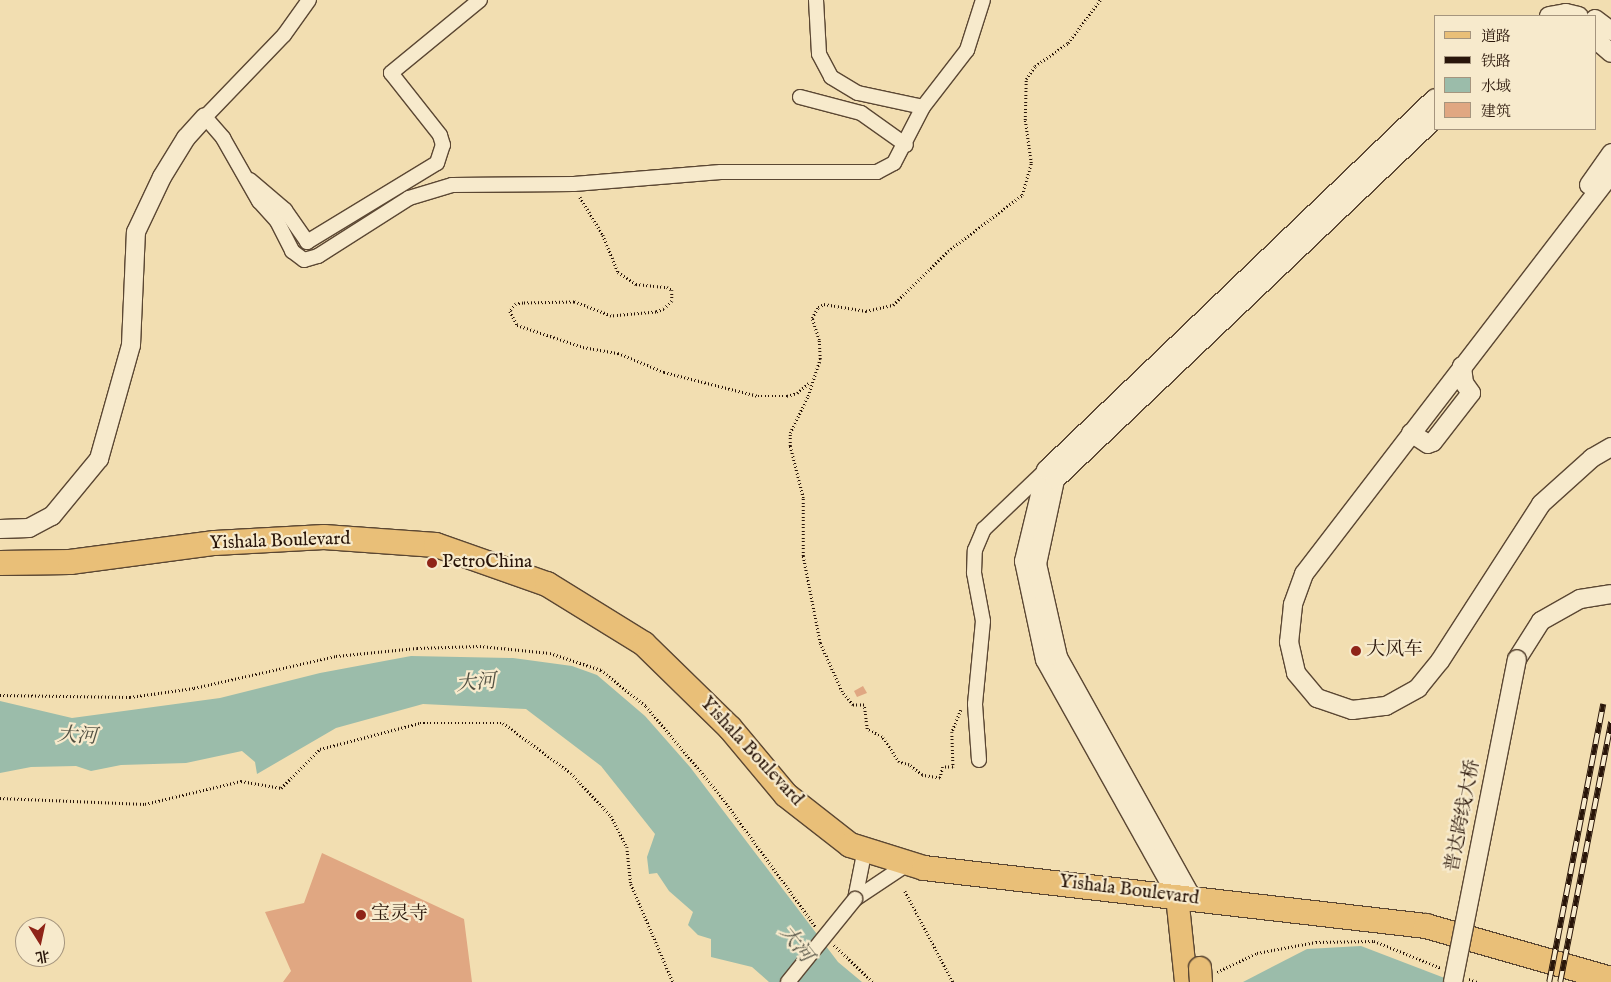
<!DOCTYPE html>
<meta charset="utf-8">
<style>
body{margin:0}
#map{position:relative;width:1611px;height:982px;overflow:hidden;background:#f2deb1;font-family:"IM FELL English","Noto Serif SC",serif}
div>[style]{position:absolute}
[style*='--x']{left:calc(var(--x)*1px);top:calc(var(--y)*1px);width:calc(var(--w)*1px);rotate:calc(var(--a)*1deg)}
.water>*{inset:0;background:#9bbcaa}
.building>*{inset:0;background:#e0a782}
.path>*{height:2.5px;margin-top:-1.25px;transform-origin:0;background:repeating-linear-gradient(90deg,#291509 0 1px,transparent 0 3.5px)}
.roads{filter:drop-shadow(1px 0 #5b4733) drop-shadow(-1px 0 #5b4733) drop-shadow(0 1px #5b4733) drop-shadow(0 -1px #5b4733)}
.minor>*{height:14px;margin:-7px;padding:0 7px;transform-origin:7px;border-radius:7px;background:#f7eacc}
.tertiary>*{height:18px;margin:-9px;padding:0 9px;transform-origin:9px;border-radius:9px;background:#f7eacc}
.primary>*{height:22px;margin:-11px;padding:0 11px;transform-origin:11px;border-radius:11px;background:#e9bf78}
.trunk>*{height:24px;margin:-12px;padding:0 12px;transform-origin:12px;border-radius:12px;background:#e9bf78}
.rail>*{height:5.5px;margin-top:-2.75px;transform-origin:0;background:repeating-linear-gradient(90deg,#f7eacc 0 11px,#291509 0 22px);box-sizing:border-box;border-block:1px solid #291509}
.bridges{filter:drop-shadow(1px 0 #5b4733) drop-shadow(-1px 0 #5b4733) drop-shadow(0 1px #5b4733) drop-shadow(0 -1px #5b4733)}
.minor-bridge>*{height:14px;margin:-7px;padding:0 7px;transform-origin:7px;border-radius:7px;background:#f7eacc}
.tertiary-bridge>*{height:18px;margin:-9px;padding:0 9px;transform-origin:9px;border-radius:9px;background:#f7eacc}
.primary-bridge>*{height:22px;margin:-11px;padding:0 11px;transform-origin:11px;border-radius:11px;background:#e9bf78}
.dots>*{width:14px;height:14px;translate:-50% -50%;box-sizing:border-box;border:2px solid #f7eacc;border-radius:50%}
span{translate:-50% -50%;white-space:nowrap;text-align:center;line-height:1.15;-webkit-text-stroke:4.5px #f7eacc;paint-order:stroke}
.street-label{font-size:19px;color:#291509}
.poi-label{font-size:19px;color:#291509}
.left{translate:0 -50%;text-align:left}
.water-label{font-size:20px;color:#514f41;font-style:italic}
.legend{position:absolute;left:1434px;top:15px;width:162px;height:115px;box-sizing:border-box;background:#f7eacc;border:1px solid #a5957e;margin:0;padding:6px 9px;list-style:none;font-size:15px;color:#291509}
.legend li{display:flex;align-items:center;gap:10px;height:25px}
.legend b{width:25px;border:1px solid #a5957e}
.north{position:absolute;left:15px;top:917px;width:50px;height:50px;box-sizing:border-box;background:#f7eacc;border:1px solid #a5957e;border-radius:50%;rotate:170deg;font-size:14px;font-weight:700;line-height:20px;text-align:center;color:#291509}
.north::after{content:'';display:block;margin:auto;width:18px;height:22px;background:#8f2418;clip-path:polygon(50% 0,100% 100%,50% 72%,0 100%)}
</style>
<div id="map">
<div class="water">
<div style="clip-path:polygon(411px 656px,513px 658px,572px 666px,597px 675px,645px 716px,690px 767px,838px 962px,862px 982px,769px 982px,752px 967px,711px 957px,711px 939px,698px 935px,688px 925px,693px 912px,669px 891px,657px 873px,649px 874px,647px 857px,655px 834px,601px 766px,526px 709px,423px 704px,336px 728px,257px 774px,255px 762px,242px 751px,186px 763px,121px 765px,91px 771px,76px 766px,31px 767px,0 773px,0 701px,72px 718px,220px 698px,320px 673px)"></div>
<div style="clip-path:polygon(1361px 946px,1455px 982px,1243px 982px,1307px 949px)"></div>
</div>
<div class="building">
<div style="clip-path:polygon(863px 686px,867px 693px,857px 697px,854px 691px)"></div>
<div style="clip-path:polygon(322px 853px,464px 919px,472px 982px,283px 982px,291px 971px,265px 912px,304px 903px)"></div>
</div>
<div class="path">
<div style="--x:580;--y:197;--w:44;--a:58.8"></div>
<div style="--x:603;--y:235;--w:40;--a:68"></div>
<div style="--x:618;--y:272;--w:22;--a:34"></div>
<div style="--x:636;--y:284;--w:31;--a:6"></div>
<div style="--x:667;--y:287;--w:6;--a:31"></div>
<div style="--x:672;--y:290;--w:11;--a:90"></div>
<div style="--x:672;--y:301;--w:11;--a:135"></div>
<div style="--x:664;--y:309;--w:9;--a:159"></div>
<div style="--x:656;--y:312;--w:45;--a:174.9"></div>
<div style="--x:611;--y:316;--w:40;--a:-159"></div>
<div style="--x:574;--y:302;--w:51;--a:178.9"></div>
<div style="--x:523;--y:303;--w:7;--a:172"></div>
<div style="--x:516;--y:304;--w:9;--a:131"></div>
<div style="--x:510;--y:311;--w:16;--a:63"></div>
<div style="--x:517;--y:325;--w:70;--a:18.4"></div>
<div style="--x:583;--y:347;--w:36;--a:10"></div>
<div style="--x:618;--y:353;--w:50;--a:22.4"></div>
<div style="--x:664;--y:372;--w:97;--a:14.3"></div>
<div style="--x:758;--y:396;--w:29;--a:0"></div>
<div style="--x:787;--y:396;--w:10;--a:-17"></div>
<div style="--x:797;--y:393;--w:17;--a:-40"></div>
<div style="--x:0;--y:695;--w:130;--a:0.9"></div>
<div style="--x:130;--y:697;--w:65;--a:-8"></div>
<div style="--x:194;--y:688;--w:146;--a:-12.7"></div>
<div style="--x:336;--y:656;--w:81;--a:-5.6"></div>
<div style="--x:417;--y:648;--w:63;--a:-1.8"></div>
<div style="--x:480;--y:646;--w:70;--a:5.7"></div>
<div style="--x:550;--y:653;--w:54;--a:18.4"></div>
<div style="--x:601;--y:670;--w:58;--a:38.7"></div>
<div style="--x:646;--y:706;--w:112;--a:50.1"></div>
<div style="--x:718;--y:792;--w:167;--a:54"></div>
<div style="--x:961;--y:710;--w:24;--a:112"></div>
<div style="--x:952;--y:732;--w:35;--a:88"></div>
<div style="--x:953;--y:767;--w:10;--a:180"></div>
<div style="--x:943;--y:767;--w:11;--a:105"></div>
<div style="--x:940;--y:778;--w:18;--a:-171"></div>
<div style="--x:922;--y:775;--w:16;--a:-142"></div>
<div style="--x:909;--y:765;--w:10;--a:-163"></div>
<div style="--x:899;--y:762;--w:30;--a:-124"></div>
<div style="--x:882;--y:737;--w:17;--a:-152"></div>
<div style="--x:867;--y:729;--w:24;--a:-97"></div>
<div style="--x:864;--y:705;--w:11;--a:180"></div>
<div style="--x:853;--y:705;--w:17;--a:-130"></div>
<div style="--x:842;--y:692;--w:54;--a:-114.2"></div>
<div style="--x:820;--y:643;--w:89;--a:-101.1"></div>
<div style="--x:803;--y:556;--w:58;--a:-90"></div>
<div style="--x:803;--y:498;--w:54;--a:-104"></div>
<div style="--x:790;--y:446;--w:13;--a:-90"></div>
<div style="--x:790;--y:433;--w:41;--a:-64.1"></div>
<div style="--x:808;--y:396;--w:39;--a:-72"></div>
<div style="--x:820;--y:359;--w:19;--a:-93"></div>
<div style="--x:819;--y:340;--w:23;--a:-108"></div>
<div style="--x:812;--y:318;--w:13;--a:-61"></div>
<div style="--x:818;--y:307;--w:7;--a:-27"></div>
<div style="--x:824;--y:304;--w:43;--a:9.5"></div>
<div style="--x:866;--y:311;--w:28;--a:-13"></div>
<div style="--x:893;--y:305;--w:77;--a:-44.5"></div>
<div style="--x:948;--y:251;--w:93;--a:-37.1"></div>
<div style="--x:1022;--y:195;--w:33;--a:-74"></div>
<div style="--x:1031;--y:163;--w:43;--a:-97.9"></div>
<div style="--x:1025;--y:120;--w:41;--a:-88.6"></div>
<div style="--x:1026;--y:79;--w:16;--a:-55"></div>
<div style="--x:1035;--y:66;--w:40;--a:-34.9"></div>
<div style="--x:1068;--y:43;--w:54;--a:-53.3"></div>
<div style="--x:0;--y:798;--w:145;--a:2.4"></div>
<div style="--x:145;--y:804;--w:99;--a:-13.5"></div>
<div style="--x:241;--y:781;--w:41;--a:9.9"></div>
<div style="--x:281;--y:788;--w:55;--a:-45"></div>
<div style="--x:320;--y:749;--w:103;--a:-14.6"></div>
<div style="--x:420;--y:723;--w:83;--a:0"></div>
<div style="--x:503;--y:723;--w:84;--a:36.3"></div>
<div style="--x:571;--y:773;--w:59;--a:47.1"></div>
<div style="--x:611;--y:816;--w:35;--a:63"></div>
<div style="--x:627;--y:847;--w:37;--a:84"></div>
<div style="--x:631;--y:884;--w:107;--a:66.8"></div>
<div style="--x:905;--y:891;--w:103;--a:62.2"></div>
<div style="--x:834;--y:945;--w:54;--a:43.5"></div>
<div style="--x:1217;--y:972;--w:44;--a:-25.4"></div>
<div style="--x:1257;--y:953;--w:60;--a:-10.6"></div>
<div style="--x:1316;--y:942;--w:58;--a:-1"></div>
<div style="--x:1374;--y:941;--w:72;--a:21.9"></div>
<div style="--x:1469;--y:979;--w:9;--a:21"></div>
</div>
<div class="roads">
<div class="minor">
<div style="--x:309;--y:0;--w:43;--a:125.5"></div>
<div style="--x:284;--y:35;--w:114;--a:133.9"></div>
<div style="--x:205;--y:117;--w:28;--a:49"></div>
<div style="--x:223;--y:138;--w:73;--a:60.3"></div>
<div style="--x:259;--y:201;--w:27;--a:48"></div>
<div style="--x:277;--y:221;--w:34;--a:63"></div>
<div style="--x:292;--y:251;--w:15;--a:37"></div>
<div style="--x:304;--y:260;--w:15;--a:-16"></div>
<div style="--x:318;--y:256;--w:108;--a:-32.5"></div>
<div style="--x:409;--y:198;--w:45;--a:-16.8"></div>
<div style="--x:452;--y:185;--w:122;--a:-0.5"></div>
<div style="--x:574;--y:184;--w:147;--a:-4.7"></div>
<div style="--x:721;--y:172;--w:156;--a:0"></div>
<div style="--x:877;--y:172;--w:19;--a:-28"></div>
<div style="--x:894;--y:163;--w:63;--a:-62.6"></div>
<div style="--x:923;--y:107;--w:72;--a:-52.3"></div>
<div style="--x:967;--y:50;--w:52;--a:-72.3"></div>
<div style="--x:816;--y:0;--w:54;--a:86.8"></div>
<div style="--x:819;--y:54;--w:26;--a:62"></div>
<div style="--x:831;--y:77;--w:31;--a:31"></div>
<div style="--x:858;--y:93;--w:66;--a:12.2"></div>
<div style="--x:800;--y:97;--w:63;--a:14.7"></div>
<div style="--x:861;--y:113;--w:55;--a:35.4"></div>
<div style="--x:250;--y:180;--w:46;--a:40.6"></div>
<div style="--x:285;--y:210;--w:39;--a:55"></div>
<div style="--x:307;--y:242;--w:152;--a:-31.3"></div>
<div style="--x:437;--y:163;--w:19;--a:-72"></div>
<div style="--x:443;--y:145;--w:10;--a:-107"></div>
<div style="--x:440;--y:135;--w:79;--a:-128.3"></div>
<div style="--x:391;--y:73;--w:115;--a:-39.4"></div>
<div style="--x:979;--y:760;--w:56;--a:-94.1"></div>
<div style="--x:975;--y:704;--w:83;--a:-84.5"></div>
<div style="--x:983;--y:621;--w:49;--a:-100.6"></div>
<div style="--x:974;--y:573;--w:23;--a:-88"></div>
<div style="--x:975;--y:550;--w:23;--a:-67"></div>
<div style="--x:984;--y:529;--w:86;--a:-43.6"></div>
<div style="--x:855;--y:899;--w:65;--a:-33.7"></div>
<div style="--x:855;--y:899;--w:51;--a:-78.7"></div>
</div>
<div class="tertiary">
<div style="--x:1549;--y:16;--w:17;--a:-10"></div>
<div style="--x:1566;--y:13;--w:13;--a:13"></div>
<div style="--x:1595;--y:19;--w:20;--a:37"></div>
<div style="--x:1595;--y:39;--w:21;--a:41"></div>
<div style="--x:1611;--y:174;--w:504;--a:127.51"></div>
<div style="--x:1304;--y:574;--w:33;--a:110"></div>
<div style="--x:1293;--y:605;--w:37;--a:96"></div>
<div style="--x:1289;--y:642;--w:32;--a:77"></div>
<div style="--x:1296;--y:673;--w:33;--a:50"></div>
<div style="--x:1317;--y:698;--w:37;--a:19"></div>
<div style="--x:1352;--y:710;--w:34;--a:-7"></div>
<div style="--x:1386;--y:706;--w:37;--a:-29"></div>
<div style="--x:1418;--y:688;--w:35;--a:-51"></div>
<div style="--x:1440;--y:661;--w:187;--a:-57.2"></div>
<div style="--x:1541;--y:504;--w:69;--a:-42"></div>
<div style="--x:1592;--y:458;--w:22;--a:-30"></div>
<div style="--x:1589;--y:185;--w:39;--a:-55"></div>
<div style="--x:1411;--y:433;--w:20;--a:33"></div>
<div style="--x:1428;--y:444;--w:5;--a:-22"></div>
<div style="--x:1433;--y:442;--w:62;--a:-52.2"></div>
<div style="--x:1471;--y:393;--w:12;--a:-125"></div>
<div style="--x:1464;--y:383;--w:17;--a:-97"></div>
<div style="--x:0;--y:529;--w:29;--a:-2"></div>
<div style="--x:29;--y:528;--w:26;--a:-28"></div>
<div style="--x:52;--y:516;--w:74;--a:-50.5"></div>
<div style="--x:99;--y:459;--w:118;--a:-74.3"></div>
<div style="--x:131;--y:345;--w:113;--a:-87.5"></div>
<div style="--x:136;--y:232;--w:61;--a:-64.7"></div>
<div style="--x:162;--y:177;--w:46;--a:-58.4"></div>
<div style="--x:186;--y:138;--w:28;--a:-48"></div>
<div style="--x:1517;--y:659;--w:45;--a:-57.7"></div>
<div style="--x:1541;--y:621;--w:45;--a:-29.4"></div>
<div style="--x:1580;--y:599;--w:31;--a:-9"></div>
<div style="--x:1177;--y:896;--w:270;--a:-119.2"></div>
<div style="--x:1045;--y:660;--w:101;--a:-102"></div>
<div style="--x:1024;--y:561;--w:94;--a:-76.4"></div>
<div style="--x:1046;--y:470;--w:538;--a:-43.72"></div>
<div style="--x:1192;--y:898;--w:276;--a:-119.1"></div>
<div style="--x:1058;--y:657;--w:95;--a:-102.7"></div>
<div style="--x:1037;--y:564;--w:86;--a:-77.9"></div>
<div style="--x:1055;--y:480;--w:524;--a:-43.53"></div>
</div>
<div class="primary">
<div style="--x:1177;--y:896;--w:86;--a:84"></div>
</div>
<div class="trunk">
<div style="--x:0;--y:563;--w:70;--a:-0.8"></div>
<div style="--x:70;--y:562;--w:146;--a:-7.5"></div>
<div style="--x:215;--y:543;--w:109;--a:-3.2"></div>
<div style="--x:324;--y:537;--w:112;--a:4.1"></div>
<div style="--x:436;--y:545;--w:118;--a:19.4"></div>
<div style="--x:547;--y:584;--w:114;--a:31.7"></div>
<div style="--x:644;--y:644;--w:120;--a:44.3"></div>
<div style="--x:730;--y:728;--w:87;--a:50.1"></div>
<div style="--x:786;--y:795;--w:81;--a:38"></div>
<div style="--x:850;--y:845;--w:77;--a:17.3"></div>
<div style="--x:924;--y:868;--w:505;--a:6.59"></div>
<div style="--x:1426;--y:926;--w:192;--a:16"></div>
</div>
</div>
<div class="rail">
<div style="--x:1549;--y:982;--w:283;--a:-79"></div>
<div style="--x:1560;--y:982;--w:265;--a:-78.9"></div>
</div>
<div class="bridges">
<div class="minor-bridge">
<div style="--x:788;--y:982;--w:107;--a:-51.1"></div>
</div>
<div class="tertiary-bridge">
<div style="--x:1453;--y:982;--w:329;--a:-78.8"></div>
</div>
<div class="primary-bridge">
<div style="--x:1200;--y:968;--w:14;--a:86"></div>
</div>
</div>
<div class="dots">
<div style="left:432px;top:563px;background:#8f2418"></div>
<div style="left:1356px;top:651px;background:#8f2418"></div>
<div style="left:361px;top:915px;background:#8f2418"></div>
</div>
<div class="street-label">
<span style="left:280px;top:542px;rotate:-2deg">Yishala Boulevard</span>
<span style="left:751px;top:752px;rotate:47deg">Yishala Boulevard</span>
<span style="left:1464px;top:816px;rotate:-79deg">普达跨线大桥</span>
<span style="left:1129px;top:891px;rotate:7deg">Yishala Boulevard</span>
</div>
<div class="poi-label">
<span class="left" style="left:442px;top:563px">PetroChina</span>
<span class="left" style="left:1366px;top:651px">大风车</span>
<span class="left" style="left:371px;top:915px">宝灵寺</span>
</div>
<div class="water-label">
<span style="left:476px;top:683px;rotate:-5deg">大河</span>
<span style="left:77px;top:736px;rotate:3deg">大河</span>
<span style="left:796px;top:944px;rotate:52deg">大河</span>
</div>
<ul class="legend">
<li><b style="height:6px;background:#e9bf78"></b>道路</li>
<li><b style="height:6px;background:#291509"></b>铁路</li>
<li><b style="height:14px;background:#9bbcaa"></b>水域</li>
<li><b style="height:14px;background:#e0a782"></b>建筑</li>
</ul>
<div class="north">北</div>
</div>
